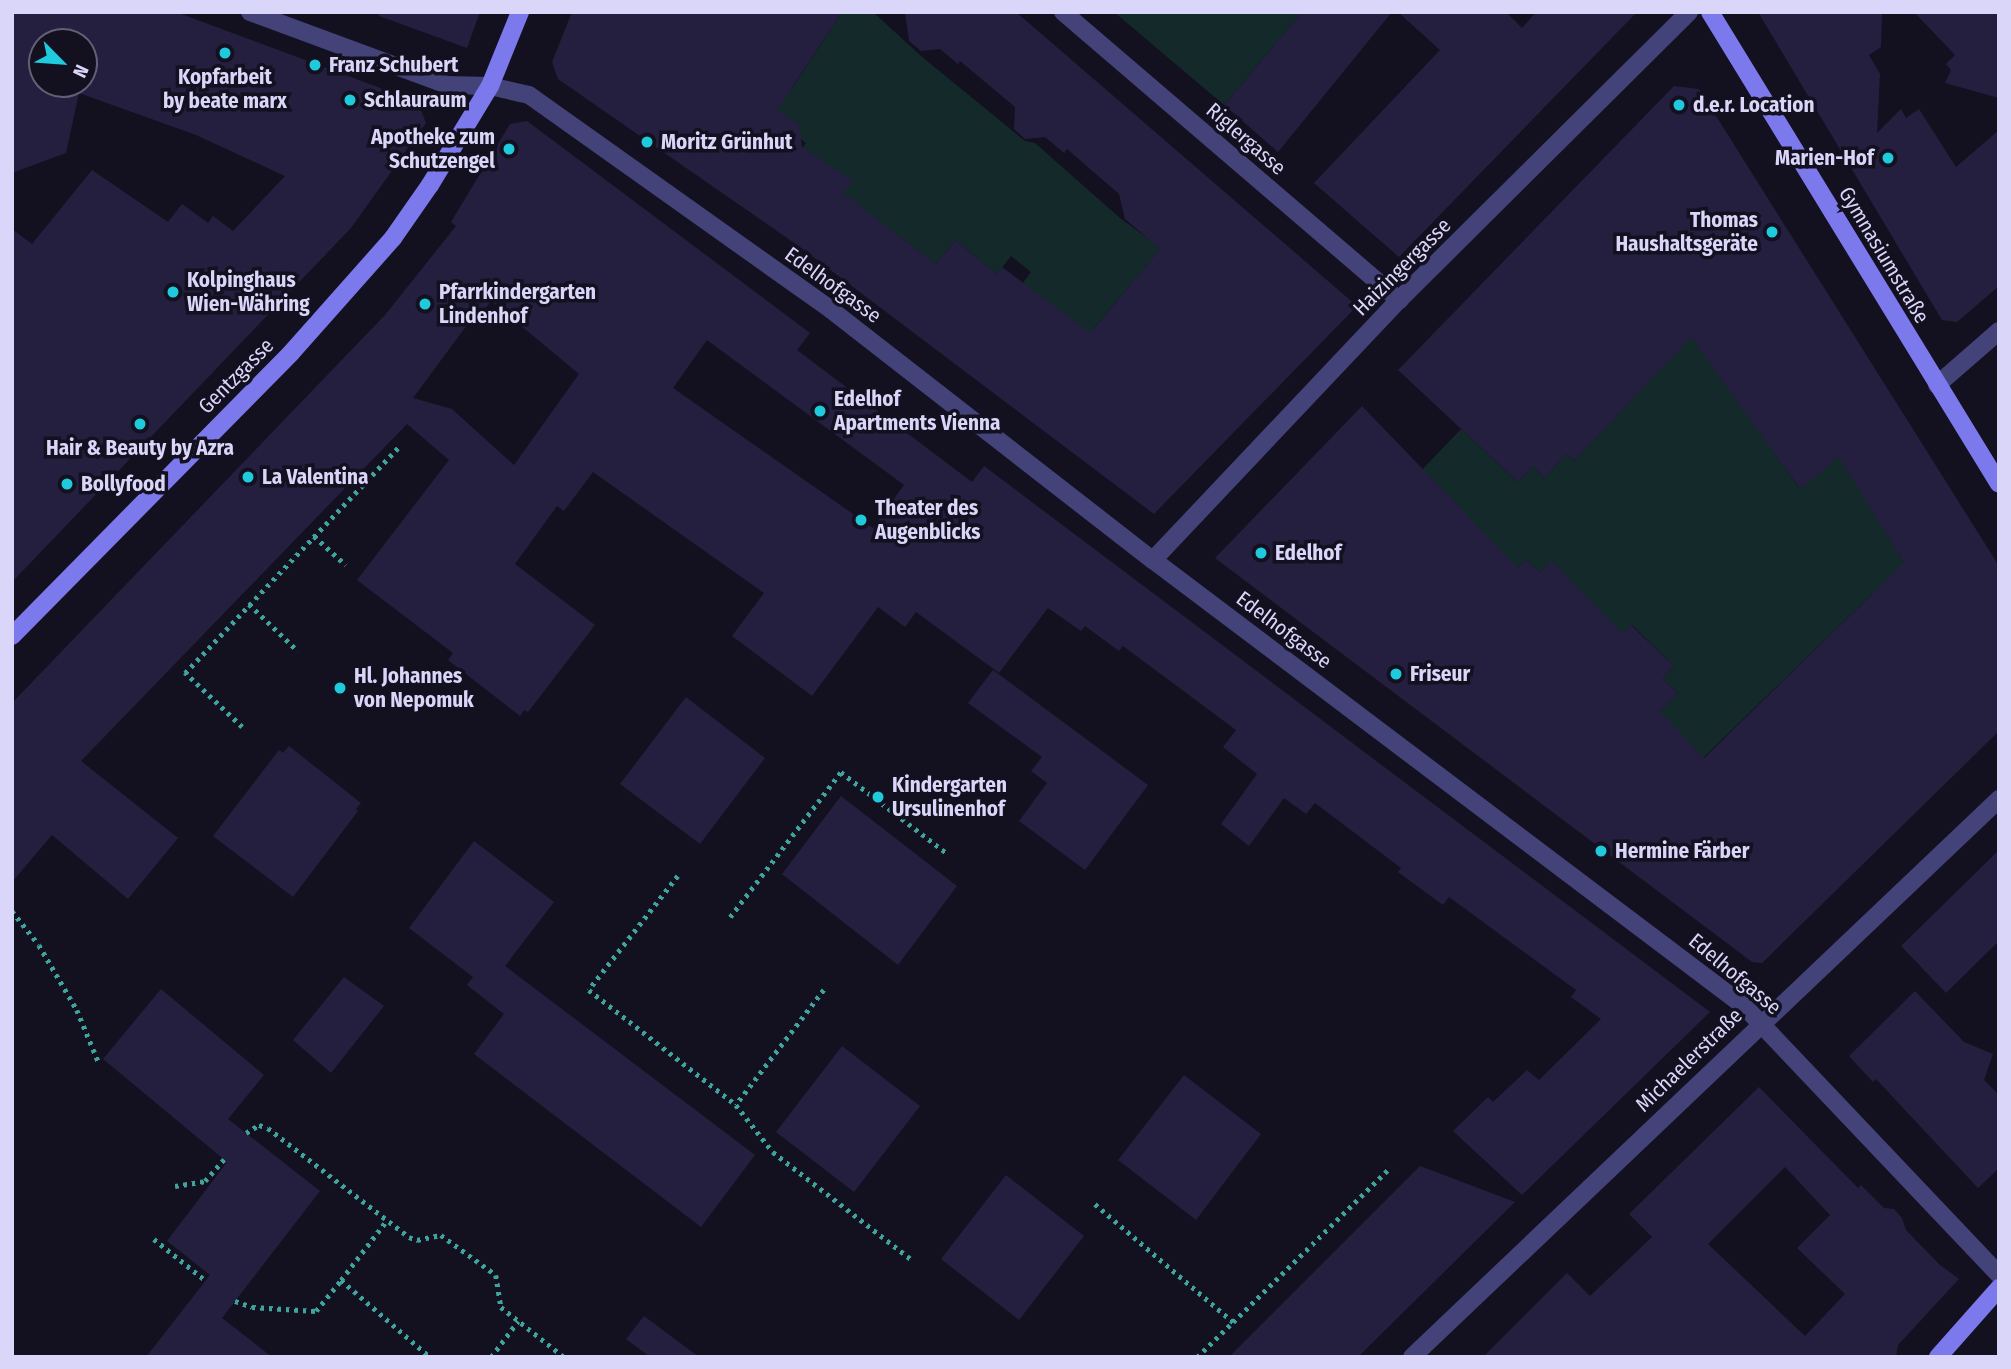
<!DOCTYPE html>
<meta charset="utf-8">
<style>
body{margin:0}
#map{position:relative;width:2011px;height:1369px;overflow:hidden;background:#131020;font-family:"Fira Sans Condensed",sans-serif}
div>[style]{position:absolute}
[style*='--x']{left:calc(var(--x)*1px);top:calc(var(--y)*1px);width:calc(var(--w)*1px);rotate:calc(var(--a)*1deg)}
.green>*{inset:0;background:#142929}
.building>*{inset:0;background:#251f3f}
.path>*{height:4.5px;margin-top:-2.25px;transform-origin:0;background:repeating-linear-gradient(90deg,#3fa49d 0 3.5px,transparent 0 8.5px)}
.street>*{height:18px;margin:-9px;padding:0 9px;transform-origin:9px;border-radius:9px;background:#434279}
.secondary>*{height:18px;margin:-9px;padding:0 9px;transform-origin:9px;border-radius:9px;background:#7c79ec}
.dots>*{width:19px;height:19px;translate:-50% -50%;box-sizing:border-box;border:4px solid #131020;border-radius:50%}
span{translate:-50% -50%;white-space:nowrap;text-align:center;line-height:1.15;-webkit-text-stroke:7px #131020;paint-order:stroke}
.poi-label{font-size:21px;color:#d9d6f9;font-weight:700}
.left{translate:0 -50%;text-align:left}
.right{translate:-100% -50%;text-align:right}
.street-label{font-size:21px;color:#d9d6f9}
.frame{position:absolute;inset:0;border:14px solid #d9d6f9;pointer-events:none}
.north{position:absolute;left:28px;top:28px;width:70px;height:70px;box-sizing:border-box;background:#131020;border:2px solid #625f77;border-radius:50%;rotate:115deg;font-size:19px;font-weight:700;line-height:28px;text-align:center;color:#d9d6f9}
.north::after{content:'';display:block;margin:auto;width:24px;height:32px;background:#1fcadc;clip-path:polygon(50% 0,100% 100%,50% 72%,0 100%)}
</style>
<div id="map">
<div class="green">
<div style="clip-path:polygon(842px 12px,873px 12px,921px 56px,1025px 141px,1035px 143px,1120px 218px,1161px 248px,1094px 328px,1152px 375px,1128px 406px,1023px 283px,1031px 272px,1011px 256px,997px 274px,955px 240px,936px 264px,842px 193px,801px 150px,806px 143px,799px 138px,799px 124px,789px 118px,776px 119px,742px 71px,792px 88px)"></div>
<div style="clip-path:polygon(1114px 12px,1302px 12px,1224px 105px)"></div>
<div style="clip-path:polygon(1692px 335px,1799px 488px,1845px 452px,1875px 514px,1914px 580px,1872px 594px,1704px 757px,1683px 823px,1660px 711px,1678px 693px,1663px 679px,1674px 666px,1632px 625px,1620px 636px,1553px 562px,1540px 572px,1526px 560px,1518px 568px,1394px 499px,1461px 429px,1518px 482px,1533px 466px,1544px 478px,1567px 454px,1574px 461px)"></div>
</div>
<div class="building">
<div style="clip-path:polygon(evenodd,12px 12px,176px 12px,418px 102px,426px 123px,351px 228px,12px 582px,12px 229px,32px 244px,92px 170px,168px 222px,182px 204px,208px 223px,213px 216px,233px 231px,285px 176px,196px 135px,79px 93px,66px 153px,12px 173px,12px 12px,42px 42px,84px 42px,84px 84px,42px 84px,42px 42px)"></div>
<div style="clip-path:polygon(380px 12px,480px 12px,467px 48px,379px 16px)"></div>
<div style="clip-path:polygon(572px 12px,842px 12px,777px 110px,799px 124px,802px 147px,853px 181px,843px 193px,936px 264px,955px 240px,997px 274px,1002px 267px,1090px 333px,1160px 249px,1125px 219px,1119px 194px,1067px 149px,1064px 153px,1045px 137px,1025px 139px,1014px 129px,1015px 107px,960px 61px,958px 64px,940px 49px,921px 51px,909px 41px,905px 12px,1016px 12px,1357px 306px,1154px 514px,800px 247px,558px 79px,552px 62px)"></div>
<div style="clip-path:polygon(1302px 12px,1392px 12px,1278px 152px,1224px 105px)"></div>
<div style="clip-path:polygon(1398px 12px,1506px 12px,1522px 28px,1536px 12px,1637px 12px,1399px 257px,1314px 183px,1440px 50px)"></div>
<div style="clip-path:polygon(1758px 12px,1882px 12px,1881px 47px,1869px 55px,1880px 74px,1877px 133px,1901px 109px,1906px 118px,1919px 109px,1956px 167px,1999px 130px,1999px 286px,1957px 322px,1942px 320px)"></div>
<div style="clip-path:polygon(1914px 12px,1999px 12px,1999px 98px,1945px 83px,1951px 70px,1946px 64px,1955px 55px)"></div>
<div style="clip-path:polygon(1674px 86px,1699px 89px,1999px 566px,1999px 731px,1762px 963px,1752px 962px,1215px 558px,1362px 406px,1518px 568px,1526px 560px,1540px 572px,1552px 561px,1622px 634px,1631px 625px,1674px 666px,1663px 679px,1678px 693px,1660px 711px,1704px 758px,1904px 563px,1839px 457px,1800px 489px,1691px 337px,1574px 461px,1567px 454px,1544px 478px,1533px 466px,1518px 482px,1398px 370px)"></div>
<div style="clip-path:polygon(evenodd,527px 121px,810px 333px,797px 350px,972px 482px,984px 466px,1710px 1012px,1522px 1195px,1453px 1131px,1488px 1097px,1493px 1102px,1527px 1070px,1539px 1080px,1601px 1019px,1571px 997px,1576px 990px,1449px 897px,1443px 905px,1398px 872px,1401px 868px,1315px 803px,1306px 814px,1284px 798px,1249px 846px,1221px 824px,1257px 774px,1223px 747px,1236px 730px,1123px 646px,1119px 651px,1085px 626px,1081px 631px,1048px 608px,999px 673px,916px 612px,905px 627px,878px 607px,812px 696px,732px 636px,764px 593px,593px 472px,564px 511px,557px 506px,515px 564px,595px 625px,528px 712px,524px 710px,520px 716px,448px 660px,453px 653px,357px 580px,449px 460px,407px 424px,81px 761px,178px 838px,128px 899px,52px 835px,12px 882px,12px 703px,385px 315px,456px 226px,451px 222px,510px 124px,527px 121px,491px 301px,579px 374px,514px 465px,452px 409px,413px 398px,470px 321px,474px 323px,491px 301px,527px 121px,707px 340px,904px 485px,873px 528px,673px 388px,707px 340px)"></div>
<div style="clip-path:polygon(993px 670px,1148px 785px,1085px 870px,1019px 821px,1047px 783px,1031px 771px,1042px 757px,968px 703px)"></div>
<div style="clip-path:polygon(686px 697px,765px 758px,700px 844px,620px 784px)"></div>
<div style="clip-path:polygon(289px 746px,361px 803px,356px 809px,358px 811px,293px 897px,213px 836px,279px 750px,283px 753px)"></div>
<div style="clip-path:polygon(841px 796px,957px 886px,898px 965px,782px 874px)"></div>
<div style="clip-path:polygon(474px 841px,554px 902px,505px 966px,755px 1155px,701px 1227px,474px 1054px,504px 1014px,467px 985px,473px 977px,409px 928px)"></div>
<div style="clip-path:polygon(1999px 850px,1999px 941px,1946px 993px,1901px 946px)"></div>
<div style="clip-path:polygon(344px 977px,384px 1006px,331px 1073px,293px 1040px)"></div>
<div style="clip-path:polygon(161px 989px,264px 1075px,228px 1119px,320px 1191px,222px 1318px,272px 1357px,146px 1357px,210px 1275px,167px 1241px,227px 1162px,103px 1059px)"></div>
<div style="clip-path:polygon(1915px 991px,1964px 1042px,1993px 1054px,1984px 1080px,1999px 1095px,1999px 1168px,1978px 1188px,1876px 1079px,1873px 1082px,1849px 1056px)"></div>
<div style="clip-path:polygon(842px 1046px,920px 1106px,854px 1192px,776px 1132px)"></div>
<div style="clip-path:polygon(1184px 1075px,1261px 1134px,1196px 1220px,1118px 1160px)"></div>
<div style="clip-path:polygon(evenodd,1759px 1087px,1858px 1188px,1861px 1185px,1884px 1208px,1894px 1209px,1902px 1218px,1906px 1230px,1940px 1265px,1959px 1279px,1898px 1345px,1896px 1357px,1483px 1357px,1567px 1273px,1590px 1296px,1652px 1237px,1629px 1214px,1759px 1087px,1785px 1167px,1830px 1215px,1797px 1248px,1845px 1294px,1805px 1336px,1708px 1244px,1785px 1167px)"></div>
<div style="clip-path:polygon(1420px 1166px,1515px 1202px,1358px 1357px,1229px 1357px)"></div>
<div style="clip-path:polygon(1006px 1175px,1084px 1236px,1019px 1320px,941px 1259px)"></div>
<div style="clip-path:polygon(644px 1316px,699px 1357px,650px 1357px,626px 1339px)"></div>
</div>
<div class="path">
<div style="--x:314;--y:536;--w:43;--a:42.2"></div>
<div style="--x:249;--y:604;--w:68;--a:43.8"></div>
<div style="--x:242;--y:727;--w:79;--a:-136.5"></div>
<div style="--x:185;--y:673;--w:313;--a:-46.6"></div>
<div style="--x:678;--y:876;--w:145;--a:128"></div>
<div style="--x:589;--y:990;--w:187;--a:38"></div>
<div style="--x:12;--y:911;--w:43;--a:51.5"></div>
<div style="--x:39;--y:945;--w:75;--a:59.7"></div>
<div style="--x:77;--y:1010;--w:57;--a:67.5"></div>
<div style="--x:730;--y:917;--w:183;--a:-52.6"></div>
<div style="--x:841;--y:772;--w:135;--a:37.5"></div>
<div style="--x:824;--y:990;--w:145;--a:127.4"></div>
<div style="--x:736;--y:1105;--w:60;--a:51.8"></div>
<div style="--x:773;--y:1152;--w:175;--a:37.8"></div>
<div style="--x:246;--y:1133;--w:15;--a:-32"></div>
<div style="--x:259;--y:1125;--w:9;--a:18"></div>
<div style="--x:268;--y:1128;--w:178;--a:37.7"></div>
<div style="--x:409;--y:1237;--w:9;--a:21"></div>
<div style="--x:417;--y:1240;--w:25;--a:-12"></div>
<div style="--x:441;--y:1235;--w:68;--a:36"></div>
<div style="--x:496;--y:1275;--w:32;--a:81"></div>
<div style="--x:501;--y:1307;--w:80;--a:38.4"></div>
<div style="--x:175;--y:1186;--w:30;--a:-9"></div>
<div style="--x:205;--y:1181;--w:29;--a:-49"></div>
<div style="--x:1095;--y:1204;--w:182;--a:40.5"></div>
<div style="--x:1233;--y:1322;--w:221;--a:-44.5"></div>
<div style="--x:154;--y:1239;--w:65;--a:38.8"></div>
<div style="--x:341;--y:1280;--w:76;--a:-52.5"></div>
<div style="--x:235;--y:1301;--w:18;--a:19"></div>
<div style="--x:252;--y:1307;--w:64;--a:3.6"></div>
<div style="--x:316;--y:1311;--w:40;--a:-51"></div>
<div style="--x:341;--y:1280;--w:118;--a:40.9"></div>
<div style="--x:491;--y:1357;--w:45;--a:-53.1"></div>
<div style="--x:1197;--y:1357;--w:50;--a:-44.2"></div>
</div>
<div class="street">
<div style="--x:250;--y:12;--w:210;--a:20.3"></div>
<div style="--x:447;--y:85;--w:43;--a:1.3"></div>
<div style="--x:490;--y:86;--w:40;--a:13"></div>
<div style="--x:529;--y:95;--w:369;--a:35.4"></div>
<div style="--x:830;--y:309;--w:409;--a:37.9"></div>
<div style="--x:1153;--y:560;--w:740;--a:37.04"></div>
<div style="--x:1744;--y:1006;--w:371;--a:46.5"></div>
<div style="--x:1063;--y:12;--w:443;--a:40.6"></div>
<div style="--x:1937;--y:385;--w:82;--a:-41.1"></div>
<div style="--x:1153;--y:560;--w:358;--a:-46.6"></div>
<div style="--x:1399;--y:300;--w:409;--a:-44.8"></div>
<div style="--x:1412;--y:1357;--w:810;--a:-43.55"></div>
</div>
<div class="secondary">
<div style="--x:1710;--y:12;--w:553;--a:58.52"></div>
<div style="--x:12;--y:636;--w:397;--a:-45.4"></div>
<div style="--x:291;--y:353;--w:154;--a:-48.4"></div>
<div style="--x:393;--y:238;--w:65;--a:-55.1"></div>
<div style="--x:430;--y:185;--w:116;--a:-58.8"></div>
<div style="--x:490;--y:86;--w:80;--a:-67.9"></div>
<div style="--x:1938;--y:1357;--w:92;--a:-48.5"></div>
</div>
<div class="dots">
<div style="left:225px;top:53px;background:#1fcadc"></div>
<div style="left:315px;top:65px;background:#1fcadc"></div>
<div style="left:350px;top:100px;background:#1fcadc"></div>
<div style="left:1679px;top:105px;background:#1fcadc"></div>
<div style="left:647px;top:142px;background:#1fcadc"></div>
<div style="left:509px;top:149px;background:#1fcadc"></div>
<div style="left:1888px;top:158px;background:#1fcadc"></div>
<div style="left:1772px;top:232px;background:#1fcadc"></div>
<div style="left:173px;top:292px;background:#1fcadc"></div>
<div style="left:425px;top:304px;background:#1fcadc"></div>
<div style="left:820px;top:411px;background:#1fcadc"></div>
<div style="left:140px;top:424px;background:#1fcadc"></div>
<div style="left:248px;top:477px;background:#1fcadc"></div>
<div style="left:67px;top:484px;background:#1fcadc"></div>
<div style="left:861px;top:520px;background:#1fcadc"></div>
<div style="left:1261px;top:553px;background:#1fcadc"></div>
<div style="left:1396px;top:674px;background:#1fcadc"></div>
<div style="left:340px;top:688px;background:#1fcadc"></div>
<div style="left:878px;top:797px;background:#1fcadc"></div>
<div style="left:1601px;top:851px;background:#1fcadc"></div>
</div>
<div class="poi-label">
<span class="left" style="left:329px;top:65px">Franz Schubert</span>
<span style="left:225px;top:89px">Kopfarbeit<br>by beate marx</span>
<span class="left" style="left:364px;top:100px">Schlauraum</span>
<span class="left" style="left:1693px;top:105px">d.e.r. Location</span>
<span class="right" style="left:495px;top:149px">Apotheke zum<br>Schutzengel</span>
<span class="left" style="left:661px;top:142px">Moritz Grünhut</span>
<span class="right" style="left:1874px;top:158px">Marien-Hof</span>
<span class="right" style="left:1758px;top:232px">Thomas<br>Haushaltsgeräte</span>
<span class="left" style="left:187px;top:292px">Kolpinghaus<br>Wien-Währing</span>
<span class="left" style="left:439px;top:304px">Pfarrkindergarten<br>Lindenhof</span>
<span class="left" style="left:834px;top:411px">Edelhof<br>Apartments Vienna</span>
<span style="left:140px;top:448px">Hair &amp; Beauty by Azra</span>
<span class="left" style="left:262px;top:477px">La Valentina</span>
<span class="left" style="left:81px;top:484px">Bollyfood</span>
<span class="left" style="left:875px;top:520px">Theater des<br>Augenblicks</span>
<span class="left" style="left:1275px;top:553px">Edelhof</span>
<span class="left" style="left:1410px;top:674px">Friseur</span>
<span class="left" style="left:354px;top:688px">Hl. Johannes<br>von Nepomuk</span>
<span class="left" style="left:892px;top:797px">Kindergarten<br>Ursulinenhof</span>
<span class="left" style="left:1615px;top:851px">Hermine Färber</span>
</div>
<div class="street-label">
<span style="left:1246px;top:139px;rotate:41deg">Riglergasse</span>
<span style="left:1884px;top:255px;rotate:59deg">Gymnasiumstraße</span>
<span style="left:1402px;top:267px;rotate:-45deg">Haizingergasse</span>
<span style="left:833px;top:285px;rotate:36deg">Edelhofgasse</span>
<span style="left:236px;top:376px;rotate:-45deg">Gentzgasse</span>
<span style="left:1284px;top:630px;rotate:37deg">Edelhofgasse</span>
<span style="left:1735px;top:974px;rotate:40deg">Edelhofgasse</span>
<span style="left:1689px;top:1060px;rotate:-44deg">Michaelerstraße</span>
</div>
<div class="frame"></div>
<div class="north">N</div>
</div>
